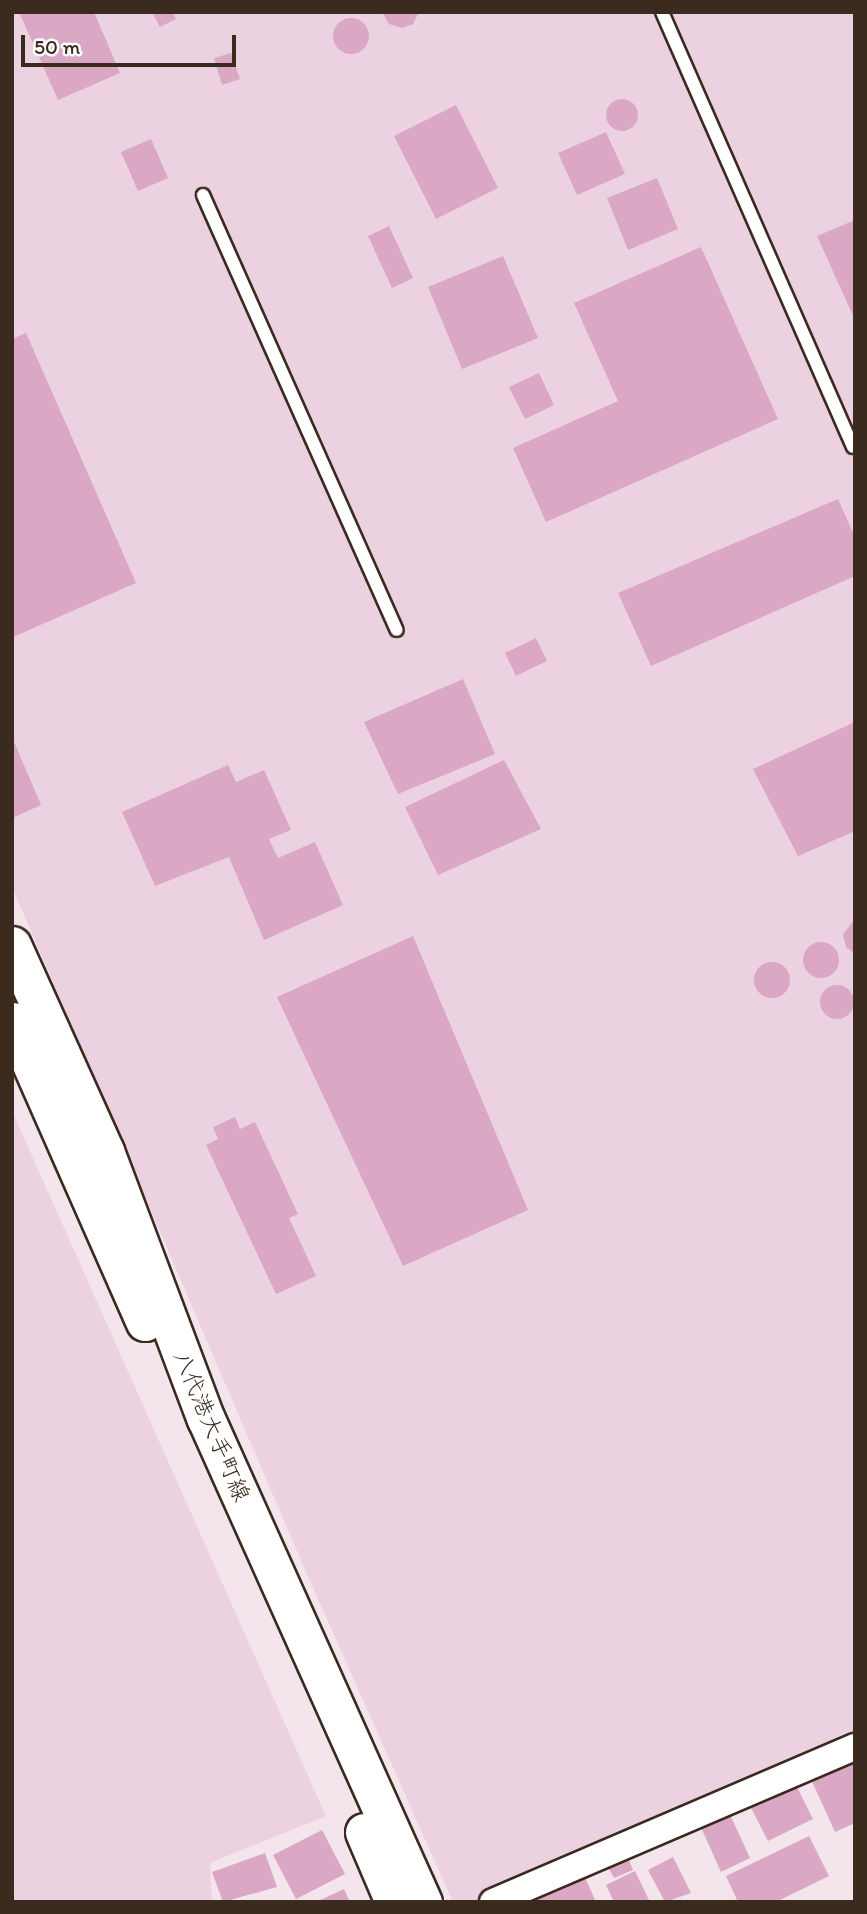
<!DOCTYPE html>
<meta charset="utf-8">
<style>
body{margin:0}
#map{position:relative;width:867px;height:1914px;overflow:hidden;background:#f4e5ed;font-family:Itim,"Klee One",sans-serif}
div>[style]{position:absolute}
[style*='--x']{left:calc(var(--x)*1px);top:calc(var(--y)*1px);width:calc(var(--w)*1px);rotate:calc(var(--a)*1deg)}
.built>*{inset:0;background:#ecd2e1}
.building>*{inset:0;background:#daa7c4}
.round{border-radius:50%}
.roads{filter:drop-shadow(2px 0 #3b2a1e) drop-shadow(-2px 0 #3b2a1e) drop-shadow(0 2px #3b2a1e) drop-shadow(0 -2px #3b2a1e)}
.lane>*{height:12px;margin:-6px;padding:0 6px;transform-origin:6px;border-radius:6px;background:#fff}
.street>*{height:26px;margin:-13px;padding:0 13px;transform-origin:13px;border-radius:13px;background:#fff}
.secondary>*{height:37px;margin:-18.5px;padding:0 18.5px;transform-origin:18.5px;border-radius:18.5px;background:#fff}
span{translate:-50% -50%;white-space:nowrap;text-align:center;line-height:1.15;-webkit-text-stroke:7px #fff;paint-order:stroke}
.street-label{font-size:23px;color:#3b2a1e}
.frame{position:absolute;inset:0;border:14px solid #3b2a1e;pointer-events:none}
.scale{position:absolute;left:21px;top:35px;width:215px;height:32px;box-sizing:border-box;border:4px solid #3b2a1e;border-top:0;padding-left:9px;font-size:21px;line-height:24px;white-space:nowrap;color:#3b2a1e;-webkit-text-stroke:5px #fff;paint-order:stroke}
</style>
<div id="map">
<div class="built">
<div style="clip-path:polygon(12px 12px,855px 12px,855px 1735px,474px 1902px,453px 1902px,309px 1579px,12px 887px)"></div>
<div style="clip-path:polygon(12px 1111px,326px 1816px,210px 1863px,212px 1902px,12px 1902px)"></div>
</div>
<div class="building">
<div style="clip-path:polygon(19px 12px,94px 12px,120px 73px,58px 100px)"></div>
<div style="clip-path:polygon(152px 12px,173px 12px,176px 19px,160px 27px)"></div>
<div style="clip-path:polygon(382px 12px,419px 12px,413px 24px,402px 28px,389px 24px)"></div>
<div class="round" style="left:333px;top:18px;width:36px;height:36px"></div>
<div style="clip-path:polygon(231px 53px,240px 79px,222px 85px,214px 58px)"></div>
<div class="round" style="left:606px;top:99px;width:32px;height:32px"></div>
<div style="clip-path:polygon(456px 105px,498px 188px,436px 219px,394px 136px)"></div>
<div style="clip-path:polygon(606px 132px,625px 174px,577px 195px,558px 153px)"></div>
<div style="clip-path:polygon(151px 139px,168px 178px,138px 191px,121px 152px)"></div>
<div style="clip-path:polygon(657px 178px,678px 229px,628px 250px,607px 198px)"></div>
<div style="clip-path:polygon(855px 220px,855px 320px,817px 236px)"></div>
<div style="clip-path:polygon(389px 226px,413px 278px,392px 288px,368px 236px)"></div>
<div style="clip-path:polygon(701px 247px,778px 419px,546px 522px,513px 448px,618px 401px,574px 303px)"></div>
<div style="clip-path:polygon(503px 256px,538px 338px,462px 369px,428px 287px)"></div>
<div style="clip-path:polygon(26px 333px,136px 583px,13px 637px,12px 339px)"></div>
<div style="clip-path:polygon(539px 373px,554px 405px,525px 419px,509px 387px)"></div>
<div style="clip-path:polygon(838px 499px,855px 537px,855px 576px,651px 666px,618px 593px)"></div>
<div style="clip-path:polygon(536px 638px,547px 661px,516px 676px,505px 653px)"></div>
<div style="clip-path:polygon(463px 679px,495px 754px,398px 794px,364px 722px)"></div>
<div style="clip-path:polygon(855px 722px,855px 831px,798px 856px,753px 769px)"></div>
<div style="clip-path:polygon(12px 737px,41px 805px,12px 818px)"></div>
<div style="clip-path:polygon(504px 760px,541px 829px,438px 875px,405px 807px)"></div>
<div style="clip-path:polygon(228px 765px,236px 782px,264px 770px,291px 830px,269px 839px,278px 858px,315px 842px,343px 905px,264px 940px,229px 857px,155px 886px,122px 812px)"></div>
<div style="clip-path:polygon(855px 919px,855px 954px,846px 947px,843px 934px)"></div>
<div style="clip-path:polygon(413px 936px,528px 1210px,403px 1266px,277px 997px)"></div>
<div class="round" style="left:803px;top:942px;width:36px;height:36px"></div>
<div class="round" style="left:754px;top:962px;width:36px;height:36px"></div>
<div class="round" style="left:820px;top:985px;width:34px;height:34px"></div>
<div style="clip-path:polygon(235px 1117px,240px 1129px,255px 1122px,298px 1214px,289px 1218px,316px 1276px,276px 1294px,206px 1145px,218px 1139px,213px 1127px)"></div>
<div style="clip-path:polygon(855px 1756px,855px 1823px,835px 1832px,810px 1777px)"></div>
<div style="clip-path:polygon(796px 1785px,813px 1819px,768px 1841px,751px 1808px)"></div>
<div style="clip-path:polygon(728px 1810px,750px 1858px,721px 1872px,699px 1823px)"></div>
<div style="clip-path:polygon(322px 1830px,345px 1874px,296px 1899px,273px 1855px)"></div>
<div style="clip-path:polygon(809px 1836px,829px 1876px,776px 1902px,738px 1902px,726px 1876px)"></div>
<div style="clip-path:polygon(265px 1853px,277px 1887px,223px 1902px,212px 1872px)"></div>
<div style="clip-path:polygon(673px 1857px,691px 1893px,665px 1902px,648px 1870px)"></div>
<div style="clip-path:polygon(628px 1858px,633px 1870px,614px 1878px,608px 1867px)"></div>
<div style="clip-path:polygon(635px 1871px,650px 1902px,614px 1902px,606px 1885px)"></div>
<div style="clip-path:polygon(583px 1873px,596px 1902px,533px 1902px,531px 1896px)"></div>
<div style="clip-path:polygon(344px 1889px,350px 1902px,316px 1902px)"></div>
</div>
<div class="roads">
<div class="lane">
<div style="--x:662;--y:12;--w:475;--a:66.3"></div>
<div style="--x:203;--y:195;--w:476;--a:66"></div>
</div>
<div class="street">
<div style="--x:493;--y:1902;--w:394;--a:-23.2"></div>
</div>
<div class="secondary">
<div style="--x:12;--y:945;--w:226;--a:65.7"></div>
<div style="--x:105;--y:1151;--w:286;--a:69.4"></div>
<div style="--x:206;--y:1419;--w:530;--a:65.81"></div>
<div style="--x:12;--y:1021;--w:329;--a:66.2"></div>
<div style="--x:364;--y:1832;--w:76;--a:66.8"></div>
</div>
</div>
<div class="street-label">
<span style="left:212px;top:1426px;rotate:67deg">八代港大手町線</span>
</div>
<div class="frame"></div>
<div class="scale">50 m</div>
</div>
